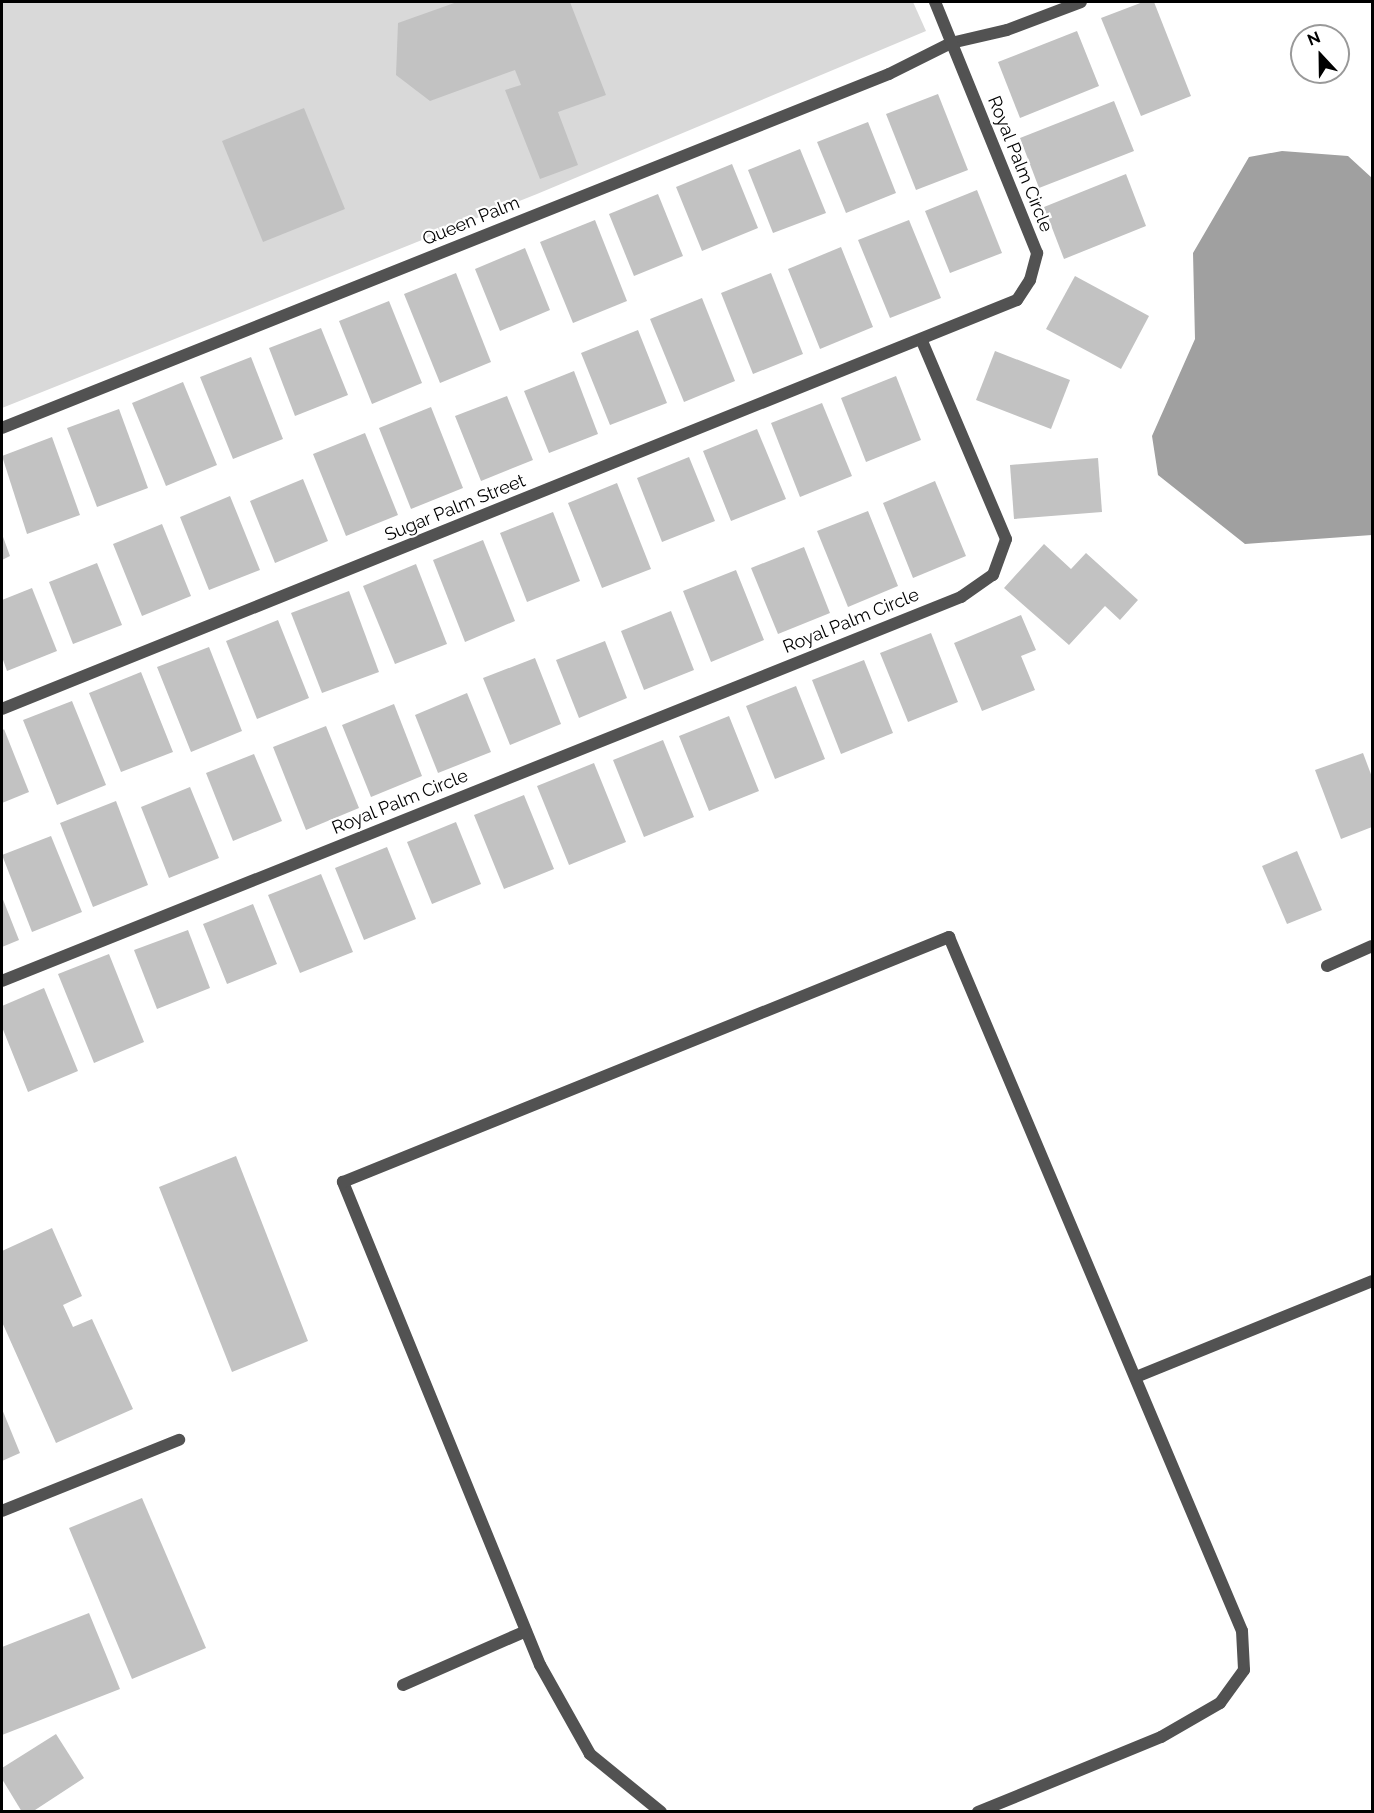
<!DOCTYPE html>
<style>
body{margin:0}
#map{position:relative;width:1374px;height:1813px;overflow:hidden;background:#fff;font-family:Raleway,sans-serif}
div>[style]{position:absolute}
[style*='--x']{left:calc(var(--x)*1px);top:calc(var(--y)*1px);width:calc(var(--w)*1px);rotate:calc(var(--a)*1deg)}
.green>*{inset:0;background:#d9d9d9}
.water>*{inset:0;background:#a0a0a0}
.building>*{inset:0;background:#c2c2c2}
.minor>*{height:12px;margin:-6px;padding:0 6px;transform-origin:6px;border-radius:6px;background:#525252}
span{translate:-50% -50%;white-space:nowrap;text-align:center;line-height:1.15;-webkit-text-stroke:4.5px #fff;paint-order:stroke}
.street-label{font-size:18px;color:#000}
.frame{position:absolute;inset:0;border:3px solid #000;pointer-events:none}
.north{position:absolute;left:1290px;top:24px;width:60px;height:60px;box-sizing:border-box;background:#fff;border:2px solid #999;border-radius:50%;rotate:338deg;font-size:16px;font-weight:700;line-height:24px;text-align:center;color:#000}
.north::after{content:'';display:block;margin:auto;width:21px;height:27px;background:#000;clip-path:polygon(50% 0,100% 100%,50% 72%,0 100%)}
</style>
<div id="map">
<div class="green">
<div style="clip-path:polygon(2px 2px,913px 2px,926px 31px,537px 194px,2px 408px)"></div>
</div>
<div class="water">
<div style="clip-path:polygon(1282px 151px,1348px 156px,1372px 178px,1372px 535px,1245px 544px,1158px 475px,1152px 436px,1195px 339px,1193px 253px,1249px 157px)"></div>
</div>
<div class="building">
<div style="clip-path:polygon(457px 2px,570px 2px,606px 95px,558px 112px,578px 165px,540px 179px,505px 90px,521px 85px,515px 70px,430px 101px,396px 75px,398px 23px)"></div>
<div style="clip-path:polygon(1143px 2px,1154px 2px,1191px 96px,1141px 116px,1101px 18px)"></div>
<div style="clip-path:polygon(1077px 31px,1099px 86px,1020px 118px,998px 62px)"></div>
<div style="clip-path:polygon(938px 94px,968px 170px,916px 190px,886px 114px)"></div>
<div style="clip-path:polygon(1114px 101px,1134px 151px,1039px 188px,1020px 138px)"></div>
<div style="clip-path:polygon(304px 108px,345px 209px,263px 242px,222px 141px)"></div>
<div style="clip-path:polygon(868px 122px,896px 193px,846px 213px,817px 142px)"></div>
<div style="clip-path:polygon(800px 149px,826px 213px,773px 233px,748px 170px)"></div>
<div style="clip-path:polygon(732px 164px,758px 228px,702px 251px,676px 187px)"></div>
<div style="clip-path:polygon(1126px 174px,1146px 226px,1064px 259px,1044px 207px)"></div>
<div style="clip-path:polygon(977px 190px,1002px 253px,950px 273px,925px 211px)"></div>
<div style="clip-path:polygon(658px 194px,683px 256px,634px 276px,609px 214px)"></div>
<div style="clip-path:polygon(595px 220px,627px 301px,573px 323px,540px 242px)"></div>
<div style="clip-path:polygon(909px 220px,941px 298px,890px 318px,858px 240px)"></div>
<div style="clip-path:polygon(841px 247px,873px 327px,820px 349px,788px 269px)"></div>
<div style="clip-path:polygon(525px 248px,550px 310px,500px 331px,475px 269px)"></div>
<div style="clip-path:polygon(456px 273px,491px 362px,440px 383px,404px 294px)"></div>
<div style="clip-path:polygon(771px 273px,803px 354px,753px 374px,721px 293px)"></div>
<div style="clip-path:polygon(1075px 276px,1149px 316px,1121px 369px,1046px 329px)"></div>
<div style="clip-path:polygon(702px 298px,735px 381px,684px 402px,650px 319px)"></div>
<div style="clip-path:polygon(389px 301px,422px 383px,372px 404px,339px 321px)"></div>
<div style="clip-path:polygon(321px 328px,348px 395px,295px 416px,269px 348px)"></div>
<div style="clip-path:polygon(638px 330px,667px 403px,610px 425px,581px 353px)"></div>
<div style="clip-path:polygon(995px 351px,1070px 380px,1051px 429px,976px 400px)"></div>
<div style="clip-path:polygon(251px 357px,283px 439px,233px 459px,200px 377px)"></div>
<div style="clip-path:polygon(574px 371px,598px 434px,549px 453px,524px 391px)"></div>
<div style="clip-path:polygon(896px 376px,921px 440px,866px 462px,841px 398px)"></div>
<div style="clip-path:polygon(183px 382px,217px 465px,166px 486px,132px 403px)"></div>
<div style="clip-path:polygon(507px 396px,533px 460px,481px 481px,455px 416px)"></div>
<div style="clip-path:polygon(822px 403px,852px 476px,800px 497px,771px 423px)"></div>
<div style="clip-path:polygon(431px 407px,463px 488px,411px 509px,379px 428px)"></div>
<div style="clip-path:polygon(119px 409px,148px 488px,97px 507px,67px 428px)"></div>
<div style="clip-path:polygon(757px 429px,786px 499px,731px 521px,703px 451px)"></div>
<div style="clip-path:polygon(365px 433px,398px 515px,346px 536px,313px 454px)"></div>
<div style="clip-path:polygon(52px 437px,80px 515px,27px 534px,2px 456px)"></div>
<div style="clip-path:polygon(689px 457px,715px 521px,662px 542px,637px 478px)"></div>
<div style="clip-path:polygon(1098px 458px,1102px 512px,1014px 519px,1010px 465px)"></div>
<div style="clip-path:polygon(303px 479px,328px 541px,275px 563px,250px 501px)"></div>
<div style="clip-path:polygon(935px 481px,966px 556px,913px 578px,883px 503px)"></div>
<div style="clip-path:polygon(617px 483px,651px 569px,602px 588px,568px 503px)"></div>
<div style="clip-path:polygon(230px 496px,260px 570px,209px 590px,180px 517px)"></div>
<div style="clip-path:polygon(868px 511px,898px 586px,848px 607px,817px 531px)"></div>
<div style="clip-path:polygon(553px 512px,580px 581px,527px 602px,500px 533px)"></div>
<div style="clip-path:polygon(162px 524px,191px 596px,142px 616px,113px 544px)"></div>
<div style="clip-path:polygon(2px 534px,10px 556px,2px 560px)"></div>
<div style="clip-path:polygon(483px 540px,515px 621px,465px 642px,433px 560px)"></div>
<div style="clip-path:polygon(1044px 544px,1071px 569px,1086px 553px,1138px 600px,1120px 620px,1105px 606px,1069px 645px,1004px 588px)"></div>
<div style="clip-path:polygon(804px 547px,830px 613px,778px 634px,751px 568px)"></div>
<div style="clip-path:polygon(97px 563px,122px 625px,73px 644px,49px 582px)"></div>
<div style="clip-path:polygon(416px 564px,447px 644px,395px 664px,363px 586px)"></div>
<div style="clip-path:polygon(736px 570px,764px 640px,711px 662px,683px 591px)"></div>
<div style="clip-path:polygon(32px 588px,57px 651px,7px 671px,2px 657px,2px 600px)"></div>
<div style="clip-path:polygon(349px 591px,379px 672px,322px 693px,291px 613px)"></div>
<div style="clip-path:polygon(671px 611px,694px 670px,644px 690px,621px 631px)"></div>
<div style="clip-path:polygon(1021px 615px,1036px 650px,1021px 656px,1035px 690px,982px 711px,954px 643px)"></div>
<div style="clip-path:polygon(278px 620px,309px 698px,257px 719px,226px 641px)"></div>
<div style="clip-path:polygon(931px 633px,958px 702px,908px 722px,880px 653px)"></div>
<div style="clip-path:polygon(605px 641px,627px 698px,579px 718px,556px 660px)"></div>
<div style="clip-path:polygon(209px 647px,242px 731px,191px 752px,157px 667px)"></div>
<div style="clip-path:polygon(535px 658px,561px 724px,510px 745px,483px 678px)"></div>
<div style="clip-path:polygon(864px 660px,893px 733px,841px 754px,812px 680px)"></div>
<div style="clip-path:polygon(141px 672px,173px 752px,121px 772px,89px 693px)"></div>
<div style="clip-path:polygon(796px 686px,825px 759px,775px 779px,746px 706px)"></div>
<div style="clip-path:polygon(467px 693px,491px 752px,438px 773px,415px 715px)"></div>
<div style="clip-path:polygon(72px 701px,106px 785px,57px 805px,23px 720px)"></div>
<div style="clip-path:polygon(394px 704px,422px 776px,371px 797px,342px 725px)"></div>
<div style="clip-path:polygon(729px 716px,759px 791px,709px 811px,679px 736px)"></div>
<div style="clip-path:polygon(326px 726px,359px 808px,306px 830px,273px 747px)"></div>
<div style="clip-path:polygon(4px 729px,29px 792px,2px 803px,2px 731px)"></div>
<div style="clip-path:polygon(663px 740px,694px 817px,644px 837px,613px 760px)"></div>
<div style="clip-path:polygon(1363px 753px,1372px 777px,1372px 827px,1341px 839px,1315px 770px)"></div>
<div style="clip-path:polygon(254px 754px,282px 821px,233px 841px,206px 773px)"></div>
<div style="clip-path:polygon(594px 763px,626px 842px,569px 865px,537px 786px)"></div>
<div style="clip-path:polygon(190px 787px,219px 858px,169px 878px,141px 807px)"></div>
<div style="clip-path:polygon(524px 795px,554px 869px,504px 889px,474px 815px)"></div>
<div style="clip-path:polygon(116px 801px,148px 885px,93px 907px,60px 823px)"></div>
<div style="clip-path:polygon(456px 822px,481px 884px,432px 904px,407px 842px)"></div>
<div style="clip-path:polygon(51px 836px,82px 912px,32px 932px,2px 855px)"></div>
<div style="clip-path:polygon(387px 847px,416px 919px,364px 940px,335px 868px)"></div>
<div style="clip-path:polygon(1297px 851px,1322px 910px,1287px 924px,1262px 866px)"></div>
<div style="clip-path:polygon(321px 874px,353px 952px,300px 973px,268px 895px)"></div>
<div style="clip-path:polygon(2px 897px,19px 940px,2px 947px)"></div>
<div style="clip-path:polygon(253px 904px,277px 964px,227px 984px,203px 924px)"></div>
<div style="clip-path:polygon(188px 930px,210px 988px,157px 1009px,134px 950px)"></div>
<div style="clip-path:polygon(109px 954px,144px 1042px,94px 1063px,58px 974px)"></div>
<div style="clip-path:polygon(44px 988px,78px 1071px,28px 1092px,2px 1027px,2px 1006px)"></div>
<div style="clip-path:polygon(236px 1156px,308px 1341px,232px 1372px,159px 1187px)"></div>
<div style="clip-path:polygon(52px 1228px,82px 1296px,63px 1305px,73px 1327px,92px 1319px,133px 1409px,56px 1443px,2px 1322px,2px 1251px)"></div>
<div style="clip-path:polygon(2px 1409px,20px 1453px,2px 1461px)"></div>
<div style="clip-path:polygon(142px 1498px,206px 1648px,132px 1679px,69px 1528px)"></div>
<div style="clip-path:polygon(89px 1613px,120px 1689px,2px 1735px,2px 1647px)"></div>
<div style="clip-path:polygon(56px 1734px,84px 1778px,32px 1812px,22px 1812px,2px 1779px,2px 1768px)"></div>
</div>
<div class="minor">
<div style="--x:2;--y:428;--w:955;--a:-21.76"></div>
<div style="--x:889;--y:74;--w:69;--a:-26.6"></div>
<div style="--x:951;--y:43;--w:57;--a:-13.1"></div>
<div style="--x:1007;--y:30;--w:79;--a:-20.7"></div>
<div style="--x:2;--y:709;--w:1094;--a:-21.95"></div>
<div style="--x:1017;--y:300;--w:24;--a:-57"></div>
<div style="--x:1030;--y:280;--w:28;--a:-75"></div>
<div style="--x:1037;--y:253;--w:271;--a:-112.1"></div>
<div style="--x:1327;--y:966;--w:49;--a:-24"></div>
<div style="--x:2;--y:981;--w:1033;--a:-21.82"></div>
<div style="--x:961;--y:597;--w:39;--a:-35"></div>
<div style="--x:993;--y:575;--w:38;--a:-70"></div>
<div style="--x:1006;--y:539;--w:215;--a:-113"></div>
<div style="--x:1136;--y:1377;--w:255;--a:-22.1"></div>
<div style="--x:2;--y:1511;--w:191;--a:-21.9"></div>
<div style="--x:403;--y:1685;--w:134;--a:-23.7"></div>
<div style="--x:661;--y:1812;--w:92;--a:-140.8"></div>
<div style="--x:590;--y:1754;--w:102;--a:-119.3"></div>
<div style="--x:540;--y:1665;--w:522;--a:-112.19"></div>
<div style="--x:343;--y:1182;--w:654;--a:-22.01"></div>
<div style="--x:949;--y:937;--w:753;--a:67.11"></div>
<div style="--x:1242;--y:1631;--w:39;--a:87"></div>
<div style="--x:1244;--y:1670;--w:41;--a:126"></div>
<div style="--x:1220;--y:1703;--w:68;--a:150"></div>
<div style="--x:1161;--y:1737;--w:198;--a:157.7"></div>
</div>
<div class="street-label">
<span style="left:1020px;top:164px;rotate:68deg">Royal Palm Circle</span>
<span style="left:471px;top:221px;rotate:-22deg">Queen Palm</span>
<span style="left:455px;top:508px;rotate:-22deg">Sugar Palm Street</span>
<span style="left:851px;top:621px;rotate:-22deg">Royal Palm Circle</span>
<span style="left:400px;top:802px;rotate:-22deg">Royal Palm Circle</span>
</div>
<div class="frame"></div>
<div class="north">N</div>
</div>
